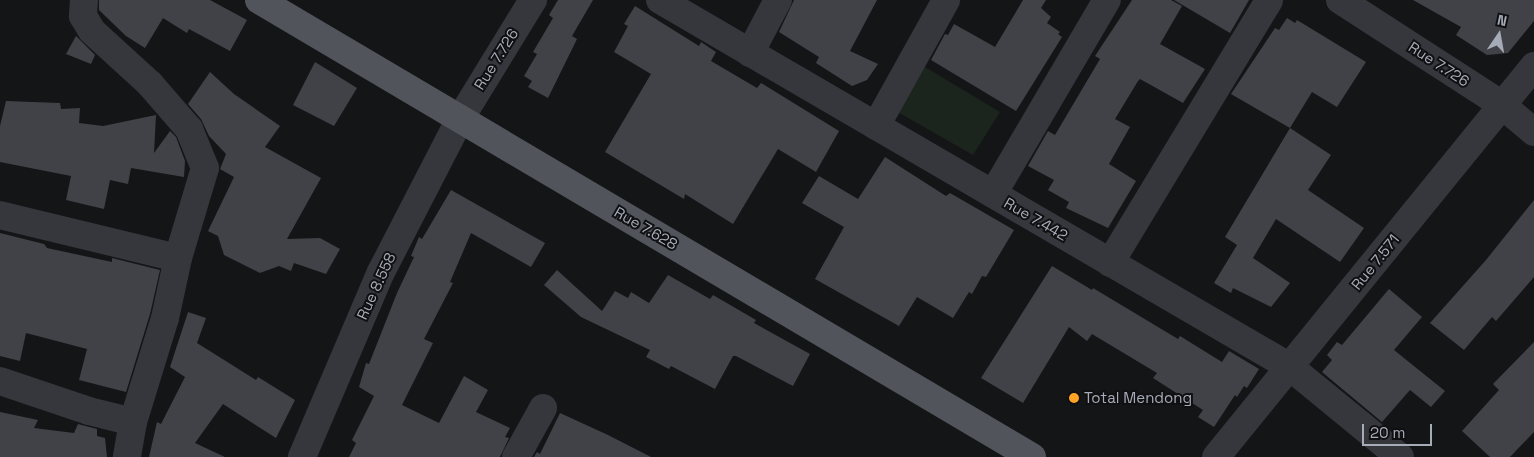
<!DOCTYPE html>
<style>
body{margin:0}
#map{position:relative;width:1534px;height:457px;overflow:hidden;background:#141517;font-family:"Space Grotesk",sans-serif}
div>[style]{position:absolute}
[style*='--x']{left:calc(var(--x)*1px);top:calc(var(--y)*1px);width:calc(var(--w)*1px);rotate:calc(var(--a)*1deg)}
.green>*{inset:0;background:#1c251d}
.building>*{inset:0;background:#404247}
.minor>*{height:28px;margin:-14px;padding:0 14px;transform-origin:14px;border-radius:14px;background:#35373c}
.major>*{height:28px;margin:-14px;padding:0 14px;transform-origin:14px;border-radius:14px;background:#51545b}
.dots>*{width:14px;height:14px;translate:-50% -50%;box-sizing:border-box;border:2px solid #101012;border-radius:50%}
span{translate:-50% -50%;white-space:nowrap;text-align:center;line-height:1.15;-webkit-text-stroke:4px #101012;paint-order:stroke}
.street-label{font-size:15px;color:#a5acb8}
.poi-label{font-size:15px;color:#a5acb8}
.left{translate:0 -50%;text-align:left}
.north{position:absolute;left:1474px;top:10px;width:50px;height:50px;-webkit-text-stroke:4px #101012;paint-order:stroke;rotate:12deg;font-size:14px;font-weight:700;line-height:20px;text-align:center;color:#a5acb8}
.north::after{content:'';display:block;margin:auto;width:18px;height:22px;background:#a5acb8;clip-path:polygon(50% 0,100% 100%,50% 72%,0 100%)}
.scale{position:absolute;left:1362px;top:424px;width:70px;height:22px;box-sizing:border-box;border:2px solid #a5acb8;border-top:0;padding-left:6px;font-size:15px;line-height:18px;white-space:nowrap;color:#a5acb8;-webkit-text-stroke:4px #101012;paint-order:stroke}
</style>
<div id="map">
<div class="green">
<div style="clip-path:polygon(920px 64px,1000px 112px,973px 155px,896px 111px)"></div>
</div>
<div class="building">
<div style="clip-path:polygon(99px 0,210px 0,247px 20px,230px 51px,189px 29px,187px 33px,163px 18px,145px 48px,126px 36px,99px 10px)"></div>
<div style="clip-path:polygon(558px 0,593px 0,572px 36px,577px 39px,548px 98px,528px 87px,532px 81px,524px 76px,537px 54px,533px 52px,553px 18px,549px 15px)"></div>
<div style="clip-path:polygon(794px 0,877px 0,850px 51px,878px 64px,867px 80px,852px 86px,816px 63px,819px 57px,779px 32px)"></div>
<div style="clip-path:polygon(1023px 0,1046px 0,1041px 8px,1051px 17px,1047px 23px,1060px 32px,1058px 34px,1062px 37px,1016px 111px,931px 60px,945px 34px,948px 35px,954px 24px,995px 47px)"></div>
<div style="clip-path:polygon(1132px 0,1171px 0,1182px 6px,1160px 44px,1205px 69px,1183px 103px,1140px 79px,1138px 81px,1115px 119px,1130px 127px,1109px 164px,1136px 181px,1108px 228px,1066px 208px,1069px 202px,1048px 190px,1054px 180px,1028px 166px,1048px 131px,1055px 135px,1100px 59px,1095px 56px)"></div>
<div style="clip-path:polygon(1174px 0,1249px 0,1230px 33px)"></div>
<div style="clip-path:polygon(1413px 0,1534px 0,1534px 21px,1508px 53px,1487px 55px,1456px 35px,1461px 27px)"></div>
<div style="clip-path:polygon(635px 6px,699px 46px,701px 42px,716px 52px,711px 61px,757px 88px,761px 83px,839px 131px,816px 172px,778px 149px,733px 224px,685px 194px,684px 199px,605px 152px,651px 74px,614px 52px,628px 26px,624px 24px)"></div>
<div style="clip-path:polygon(1287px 18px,1295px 23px,1297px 20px,1366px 62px,1337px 107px,1312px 92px,1290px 128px,1231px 94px,1275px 28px,1279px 30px)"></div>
<div style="clip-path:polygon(76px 36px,95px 55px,91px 64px,66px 54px)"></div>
<div style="clip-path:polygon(315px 62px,357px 88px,334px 126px,293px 105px)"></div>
<div style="clip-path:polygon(210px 72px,234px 94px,280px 126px,265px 147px,321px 178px,287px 239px,320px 238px,340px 249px,326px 274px,294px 263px,291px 271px,279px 266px,260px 273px,224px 255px,218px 236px,208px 231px,234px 177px,220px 169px,226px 154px,209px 136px,201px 119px,188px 104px)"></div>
<div style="clip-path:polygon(6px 101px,60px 103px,61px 109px,80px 108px,79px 123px,103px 126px,156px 115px,154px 153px,170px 131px,176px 137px,185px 161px,184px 177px,131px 168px,128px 184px,110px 180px,104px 209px,66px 200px,71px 176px,0 162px,0 126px)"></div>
<div style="clip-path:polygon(1290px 128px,1331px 155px,1308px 190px,1364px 228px,1340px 262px,1276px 219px,1253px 258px,1290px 283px,1271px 307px,1233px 288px,1231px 293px,1214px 283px,1237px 245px,1225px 237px)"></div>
<div style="clip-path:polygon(885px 157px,946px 196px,950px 193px,1014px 230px,986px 277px,982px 276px,972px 294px,969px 292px,953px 318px,917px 297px,899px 326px,815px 279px,844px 227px,802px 203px,819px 176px,858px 199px)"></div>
<div style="clip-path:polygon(451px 190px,545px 243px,531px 267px,471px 233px,450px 282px,453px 283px,424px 339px,433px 343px,402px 405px,439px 423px,464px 376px,488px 390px,476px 412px,510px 428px,505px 437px,509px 438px,500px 457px,349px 457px,356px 443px,352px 440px,374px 396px,359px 387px,366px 363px,369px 364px,397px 293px,414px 257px,411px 256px,419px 237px,422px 239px)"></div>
<div style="clip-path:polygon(1534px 200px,1534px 277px,1496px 321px,1492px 317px,1464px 350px,1430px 323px,1486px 260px)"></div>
<div style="clip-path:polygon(0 233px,44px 244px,47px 248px,112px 262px,112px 258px,160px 270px,150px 314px,126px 392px,79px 380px,87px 349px,26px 333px,20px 361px,0 356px)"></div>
<div style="clip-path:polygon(1052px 266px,1092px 290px,1093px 288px,1178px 339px,1180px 336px,1222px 362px,1229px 351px,1259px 369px,1247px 388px,1244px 386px,1237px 397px,1235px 395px,1214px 427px,1198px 417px,1203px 410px,1153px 378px,1157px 373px,1092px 334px,1087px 341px,1069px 327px,1023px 403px,981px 378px)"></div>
<div style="clip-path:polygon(557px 270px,602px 311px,615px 291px,628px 298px,631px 292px,649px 303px,668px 275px,710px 299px,713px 295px,756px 320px,754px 323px,810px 354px,793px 386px,736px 356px,733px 356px,715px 389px,671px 366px,669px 369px,646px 357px,650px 350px,581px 317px,544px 285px)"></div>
<div style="clip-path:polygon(1389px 289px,1422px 317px,1394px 350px,1445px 391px,1431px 407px,1410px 390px,1382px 422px,1322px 372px,1332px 360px,1327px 355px,1337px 342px,1342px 345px)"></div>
<div style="clip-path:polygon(188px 312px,206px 318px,197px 343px,256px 380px,258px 377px,295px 400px,276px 438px,223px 404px,195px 443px,225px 457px,149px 457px,157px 422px,161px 424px,185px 377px,170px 367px)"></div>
<div style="clip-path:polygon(1534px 342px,1534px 432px,1510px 457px,1490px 457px,1462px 431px,1499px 390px,1493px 384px)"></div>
<div style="clip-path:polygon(0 412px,38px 420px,34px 428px,74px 433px,78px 424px,97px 429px,97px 436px,105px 438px,107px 457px,0 457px)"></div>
<div style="clip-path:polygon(560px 413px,608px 435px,651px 457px,534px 457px,537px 452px,540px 454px)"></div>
</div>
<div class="minor">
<div style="--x:84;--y:0;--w:16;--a:94"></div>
<div style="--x:83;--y:16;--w:17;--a:59"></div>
<div style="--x:92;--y:31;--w:79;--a:42.4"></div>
<div style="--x:150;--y:84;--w:60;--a:49.1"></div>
<div style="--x:189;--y:129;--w:42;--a:67.7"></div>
<div style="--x:205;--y:168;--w:94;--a:106.7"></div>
<div style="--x:178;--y:258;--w:61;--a:102.2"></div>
<div style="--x:165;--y:318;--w:109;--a:107.1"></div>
<div style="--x:133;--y:422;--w:36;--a:100"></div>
<div style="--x:660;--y:0;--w:729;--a:30.22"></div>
<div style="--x:1290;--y:367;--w:142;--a:39.3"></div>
<div style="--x:1340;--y:0;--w:193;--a:32.9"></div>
<div style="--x:1502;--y:105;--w:42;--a:40.2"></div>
<div style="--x:750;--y:53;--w:60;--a:-62.2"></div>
<div style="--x:876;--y:126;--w:144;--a:-60.9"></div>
<div style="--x:993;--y:194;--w:225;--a:-59.6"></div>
<div style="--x:0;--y:215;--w:183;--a:13.6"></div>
<div style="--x:1110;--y:263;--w:307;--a:-58.8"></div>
<div style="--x:0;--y:381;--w:94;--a:18.6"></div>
<div style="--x:89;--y:411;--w:45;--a:14"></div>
<div style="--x:302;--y:457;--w:201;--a:-66.9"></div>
<div style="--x:381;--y:272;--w:172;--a:-62.7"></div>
<div style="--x:460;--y:119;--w:140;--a:-58.5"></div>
<div style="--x:516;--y:457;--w:56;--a:-61.1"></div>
<div style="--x:1216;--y:457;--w:504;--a:-50.88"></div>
</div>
<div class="major">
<div style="--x:259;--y:0;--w:898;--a:30.59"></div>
</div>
<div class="dots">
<div style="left:1074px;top:398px;background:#ffa424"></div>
</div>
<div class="street-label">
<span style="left:496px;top:59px;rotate:-58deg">Rue 7.726</span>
<span style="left:1439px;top:64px;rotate:33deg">Rue 7.726</span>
<span style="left:1036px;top:219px;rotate:30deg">Rue 7.442</span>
<span style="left:646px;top:228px;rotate:30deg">Rue 7.628</span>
<span style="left:1375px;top:262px;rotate:-51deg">Rue 7.571</span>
<span style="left:376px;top:286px;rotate:-65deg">Rue 8.558</span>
</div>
<div class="poi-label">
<span class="left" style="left:1084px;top:398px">Total Mendong</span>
</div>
<div class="north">N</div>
<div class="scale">20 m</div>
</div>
